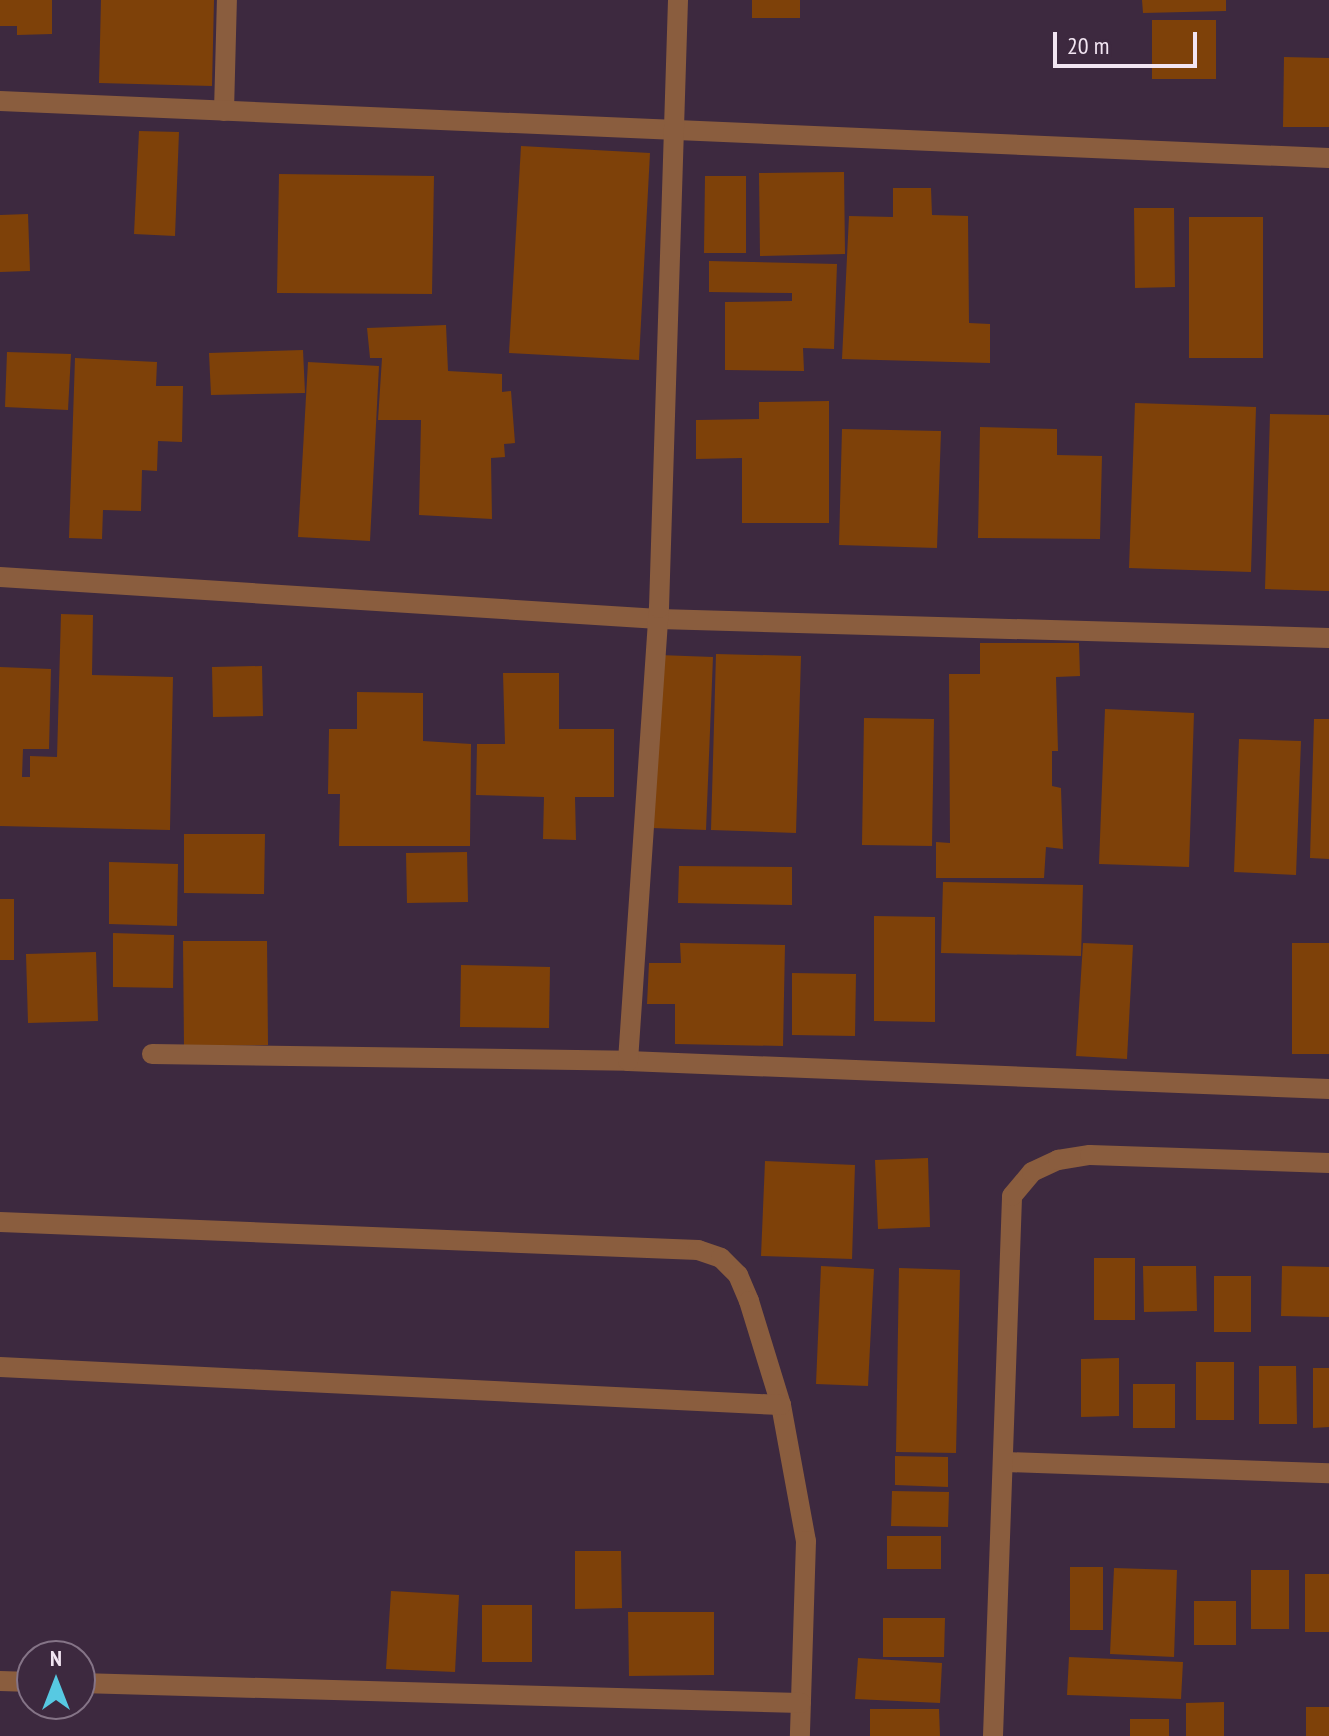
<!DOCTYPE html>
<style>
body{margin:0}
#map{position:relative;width:1329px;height:1736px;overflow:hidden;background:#3d293f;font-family:"PT Sans Narrow",sans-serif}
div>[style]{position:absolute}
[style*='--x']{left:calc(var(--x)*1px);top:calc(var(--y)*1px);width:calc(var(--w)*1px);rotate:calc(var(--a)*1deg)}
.building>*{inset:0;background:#7e4109}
.service>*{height:20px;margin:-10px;padding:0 10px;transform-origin:10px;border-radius:10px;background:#8a5d3e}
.minor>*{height:20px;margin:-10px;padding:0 10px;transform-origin:10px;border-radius:10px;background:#8a5d3e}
span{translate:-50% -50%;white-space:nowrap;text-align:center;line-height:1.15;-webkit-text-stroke:7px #3d293f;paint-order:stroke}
.north{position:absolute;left:16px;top:1640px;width:80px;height:80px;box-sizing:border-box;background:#3d293f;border:2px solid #857487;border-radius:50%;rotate:0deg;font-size:22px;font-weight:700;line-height:32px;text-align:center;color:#f2e5f2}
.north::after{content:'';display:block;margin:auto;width:28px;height:36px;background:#57c9e2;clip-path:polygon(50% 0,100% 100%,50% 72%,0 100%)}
.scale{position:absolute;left:1053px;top:32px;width:144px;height:36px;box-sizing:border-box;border:4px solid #f2e5f2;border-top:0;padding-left:10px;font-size:24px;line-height:28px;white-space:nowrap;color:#f2e5f2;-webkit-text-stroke:6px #3d293f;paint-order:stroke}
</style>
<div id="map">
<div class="building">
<div style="clip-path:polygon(0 0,52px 0,52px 34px,17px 35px,17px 26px,0 26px)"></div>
<div style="clip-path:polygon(101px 0,214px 0,212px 86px,99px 83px)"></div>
<div style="clip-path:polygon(752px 0,800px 0,800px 18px,752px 18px)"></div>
<div style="clip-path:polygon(1142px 0,1226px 0,1226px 11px,1143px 13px)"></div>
<div style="clip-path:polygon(1152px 20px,1216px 20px,1216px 79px,1152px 79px)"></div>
<div style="clip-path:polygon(1284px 57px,1329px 58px,1329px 127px,1283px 127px)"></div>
<div style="clip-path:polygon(139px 131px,179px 132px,175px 236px,134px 234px)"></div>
<div style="clip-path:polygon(521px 146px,650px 153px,639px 360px,509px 353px)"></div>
<div style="clip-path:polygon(844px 172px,845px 254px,760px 256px,759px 173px)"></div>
<div style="clip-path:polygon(279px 174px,434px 176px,432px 294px,277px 293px)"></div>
<div style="clip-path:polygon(705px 176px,746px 176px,746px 253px,704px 253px)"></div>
<div style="clip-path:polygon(893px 188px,931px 188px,932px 215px,968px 216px,969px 323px,990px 324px,990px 363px,842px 359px,849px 216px,893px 217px)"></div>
<div style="clip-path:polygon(1134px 208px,1174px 208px,1175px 287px,1135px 288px)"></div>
<div style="clip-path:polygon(28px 214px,30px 271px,0 272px,0 215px)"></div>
<div style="clip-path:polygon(1189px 217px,1263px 217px,1263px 358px,1189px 358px)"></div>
<div style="clip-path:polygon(709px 261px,837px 264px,834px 349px,803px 348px,804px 371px,725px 370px,725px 302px,792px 301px,792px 293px,709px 292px)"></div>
<div style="clip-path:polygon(446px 325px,448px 371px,502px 374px,502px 392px,511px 391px,515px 443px,504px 444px,505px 457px,491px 458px,492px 519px,419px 515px,421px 420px,378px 420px,382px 358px,370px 358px,367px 328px)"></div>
<div style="clip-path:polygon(303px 350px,305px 393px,211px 395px,209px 353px)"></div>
<div style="clip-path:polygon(7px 352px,71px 354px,68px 410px,5px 407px)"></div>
<div style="clip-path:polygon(75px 358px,157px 362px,156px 386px,183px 386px,182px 442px,158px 441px,157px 471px,142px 470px,141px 511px,103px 510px,102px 539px,69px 538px)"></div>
<div style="clip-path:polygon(308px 362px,379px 366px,370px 541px,298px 537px)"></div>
<div style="clip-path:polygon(829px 401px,829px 523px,742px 523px,742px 458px,696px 459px,696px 420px,759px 419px,759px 402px)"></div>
<div style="clip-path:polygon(1135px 403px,1256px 407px,1251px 572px,1129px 568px)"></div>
<div style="clip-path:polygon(1270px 414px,1329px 415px,1329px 591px,1265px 589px)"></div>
<div style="clip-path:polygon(980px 427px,1057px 429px,1057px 455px,1102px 456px,1100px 539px,978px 538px)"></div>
<div style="clip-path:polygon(842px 429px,941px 431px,937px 548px,839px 545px)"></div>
<div style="clip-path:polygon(61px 614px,93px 615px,92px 675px,173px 677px,170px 830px,0 826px,0 667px,51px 669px,49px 749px,23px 749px,22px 777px,30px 777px,30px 756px,57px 757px)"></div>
<div style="clip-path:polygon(980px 643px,1079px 643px,1080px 676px,1056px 677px,1058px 751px,1052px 751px,1052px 786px,1061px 788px,1063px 849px,1046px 847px,1044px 878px,936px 878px,936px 842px,950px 843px,949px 674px,980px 674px)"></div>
<div style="clip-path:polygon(716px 654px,801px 656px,796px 833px,711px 830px)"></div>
<div style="clip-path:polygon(659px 655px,713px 657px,706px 830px,652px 828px)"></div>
<div style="clip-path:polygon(262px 666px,263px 716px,213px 717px,212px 667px)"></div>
<div style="clip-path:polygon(503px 673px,559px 673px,559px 729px,614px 729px,614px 797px,575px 797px,576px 840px,543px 839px,544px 797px,476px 795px,477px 744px,505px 744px)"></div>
<div style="clip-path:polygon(357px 692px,423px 693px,423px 741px,471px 744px,470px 846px,339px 846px,340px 794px,328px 794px,329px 729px,357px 729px)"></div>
<div style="clip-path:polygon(1105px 709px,1194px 713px,1189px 867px,1099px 864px)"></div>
<div style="clip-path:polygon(864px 718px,934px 719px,932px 846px,862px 845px)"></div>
<div style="clip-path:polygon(1314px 719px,1329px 719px,1329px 859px,1310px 858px)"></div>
<div style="clip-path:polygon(1239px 739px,1301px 741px,1296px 875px,1234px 872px)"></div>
<div style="clip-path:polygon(184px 834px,265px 834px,264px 894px,184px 893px)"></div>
<div style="clip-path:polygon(467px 852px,468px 902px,407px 903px,406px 853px)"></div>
<div style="clip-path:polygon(109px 862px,178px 864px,177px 926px,109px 924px)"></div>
<div style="clip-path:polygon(679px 866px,792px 867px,792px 905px,678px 903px)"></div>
<div style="clip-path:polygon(943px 882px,1083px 885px,1081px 956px,941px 953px)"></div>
<div style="clip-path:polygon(0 899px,14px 899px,14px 960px,0 960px)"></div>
<div style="clip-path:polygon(874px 916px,935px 917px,935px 1022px,874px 1021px)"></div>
<div style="clip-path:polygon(113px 933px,174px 935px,173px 988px,113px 987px)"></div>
<div style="clip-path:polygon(183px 941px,267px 941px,268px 1045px,184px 1046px)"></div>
<div style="clip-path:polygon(680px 943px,785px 945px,783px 1046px,675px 1044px,675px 1004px,647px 1004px,649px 963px,681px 963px)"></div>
<div style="clip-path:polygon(1083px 943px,1133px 945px,1127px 1059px,1076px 1056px)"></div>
<div style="clip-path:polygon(1292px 943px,1329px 943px,1329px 1054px,1292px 1054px)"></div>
<div style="clip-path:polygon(96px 952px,98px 1021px,28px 1023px,26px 954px)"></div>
<div style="clip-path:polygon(461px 965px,550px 967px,549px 1028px,460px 1027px)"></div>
<div style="clip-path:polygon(792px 973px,856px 974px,855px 1036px,792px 1035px)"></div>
<div style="clip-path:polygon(928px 1158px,930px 1227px,878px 1229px,875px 1160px)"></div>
<div style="clip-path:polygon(765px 1161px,855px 1165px,852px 1259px,761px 1256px)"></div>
<div style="clip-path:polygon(1094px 1258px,1135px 1258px,1135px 1320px,1094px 1320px)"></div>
<div style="clip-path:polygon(821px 1266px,874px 1269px,868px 1386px,816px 1384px)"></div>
<div style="clip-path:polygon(1143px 1266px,1196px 1266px,1197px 1311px,1144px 1312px)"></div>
<div style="clip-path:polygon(1282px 1266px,1329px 1267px,1329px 1317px,1281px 1316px)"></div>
<div style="clip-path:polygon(899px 1268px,960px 1270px,956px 1453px,896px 1452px)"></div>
<div style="clip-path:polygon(1214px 1276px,1251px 1276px,1251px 1332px,1214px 1332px)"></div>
<div style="clip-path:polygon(1119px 1358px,1119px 1416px,1081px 1417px,1081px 1359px)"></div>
<div style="clip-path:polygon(1196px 1362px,1234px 1362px,1234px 1420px,1196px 1420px)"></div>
<div style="clip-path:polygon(1259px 1366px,1296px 1366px,1297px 1424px,1259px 1424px)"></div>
<div style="clip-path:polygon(1313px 1368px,1329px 1368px,1329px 1427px,1313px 1428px)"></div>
<div style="clip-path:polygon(1133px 1384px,1175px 1384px,1175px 1428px,1133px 1428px)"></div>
<div style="clip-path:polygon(895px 1456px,948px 1457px,948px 1487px,895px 1485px)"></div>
<div style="clip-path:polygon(892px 1491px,949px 1492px,948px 1527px,891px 1526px)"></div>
<div style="clip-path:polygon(887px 1536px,941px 1536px,941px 1569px,887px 1569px)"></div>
<div style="clip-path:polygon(575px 1551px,621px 1551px,622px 1608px,575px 1609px)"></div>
<div style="clip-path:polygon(1070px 1567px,1103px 1567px,1103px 1630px,1070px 1630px)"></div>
<div style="clip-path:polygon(1114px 1568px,1177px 1570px,1174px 1657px,1110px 1654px)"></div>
<div style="clip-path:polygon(1251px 1570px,1289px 1570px,1289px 1629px,1251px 1629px)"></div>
<div style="clip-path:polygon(1305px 1574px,1329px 1574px,1329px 1632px,1305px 1632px)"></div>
<div style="clip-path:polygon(391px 1591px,459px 1595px,455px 1672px,386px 1669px)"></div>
<div style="clip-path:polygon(1194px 1601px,1236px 1601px,1236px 1645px,1194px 1645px)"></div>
<div style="clip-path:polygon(482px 1605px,532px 1605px,532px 1662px,482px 1662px)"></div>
<div style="clip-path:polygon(628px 1612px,714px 1612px,714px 1675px,629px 1676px)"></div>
<div style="clip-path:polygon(883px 1618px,945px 1618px,944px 1657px,883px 1657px)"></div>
<div style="clip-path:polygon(1069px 1657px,1183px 1662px,1181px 1699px,1067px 1695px)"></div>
<div style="clip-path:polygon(858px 1658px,942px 1663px,940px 1703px,855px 1699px)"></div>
<div style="clip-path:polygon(1224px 1702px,1224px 1736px,1186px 1736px,1186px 1703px)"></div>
<div style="clip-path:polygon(1306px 1707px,1329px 1707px,1329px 1736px,1306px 1736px)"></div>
<div style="clip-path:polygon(870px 1709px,939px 1709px,940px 1736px,870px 1736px)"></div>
<div style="clip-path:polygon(1130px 1719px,1169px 1719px,1169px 1736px,1130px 1736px)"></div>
</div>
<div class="service">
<div style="--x:224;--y:111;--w:111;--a:-88.5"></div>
</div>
<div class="minor">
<div style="--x:0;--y:101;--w:1330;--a:2.46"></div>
<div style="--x:0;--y:577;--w:660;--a:3.65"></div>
<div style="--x:659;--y:619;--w:670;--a:1.62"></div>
<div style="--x:152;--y:1054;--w:476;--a:0.8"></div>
<div style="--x:628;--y:1061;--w:702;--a:2.29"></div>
<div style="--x:628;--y:1061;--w:454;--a:-86.1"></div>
<div style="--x:659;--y:608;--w:608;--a:-88.21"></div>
<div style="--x:0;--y:1222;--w:699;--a:2.3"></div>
<div style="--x:698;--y:1250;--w:24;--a:19"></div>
<div style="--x:721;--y:1258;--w:24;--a:45"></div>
<div style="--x:738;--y:1275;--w:28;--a:67"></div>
<div style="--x:749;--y:1301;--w:109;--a:72.9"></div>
<div style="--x:781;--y:1405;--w:138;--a:79.6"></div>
<div style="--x:806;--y:1541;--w:195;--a:91.8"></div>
<div style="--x:0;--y:1367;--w:782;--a:2.79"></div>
<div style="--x:1007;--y:1462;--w:322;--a:2"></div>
<div style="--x:0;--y:1681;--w:32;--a:2"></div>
<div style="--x:80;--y:1683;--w:721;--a:1.59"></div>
<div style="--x:993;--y:1736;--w:540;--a:-87.98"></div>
<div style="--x:1012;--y:1196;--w:31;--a:-50"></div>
<div style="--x:1032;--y:1172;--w:29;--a:-25"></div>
<div style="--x:1058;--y:1160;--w:32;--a:-9"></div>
<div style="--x:1090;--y:1155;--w:239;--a:1.9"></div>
</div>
<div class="north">N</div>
<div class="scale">20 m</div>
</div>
